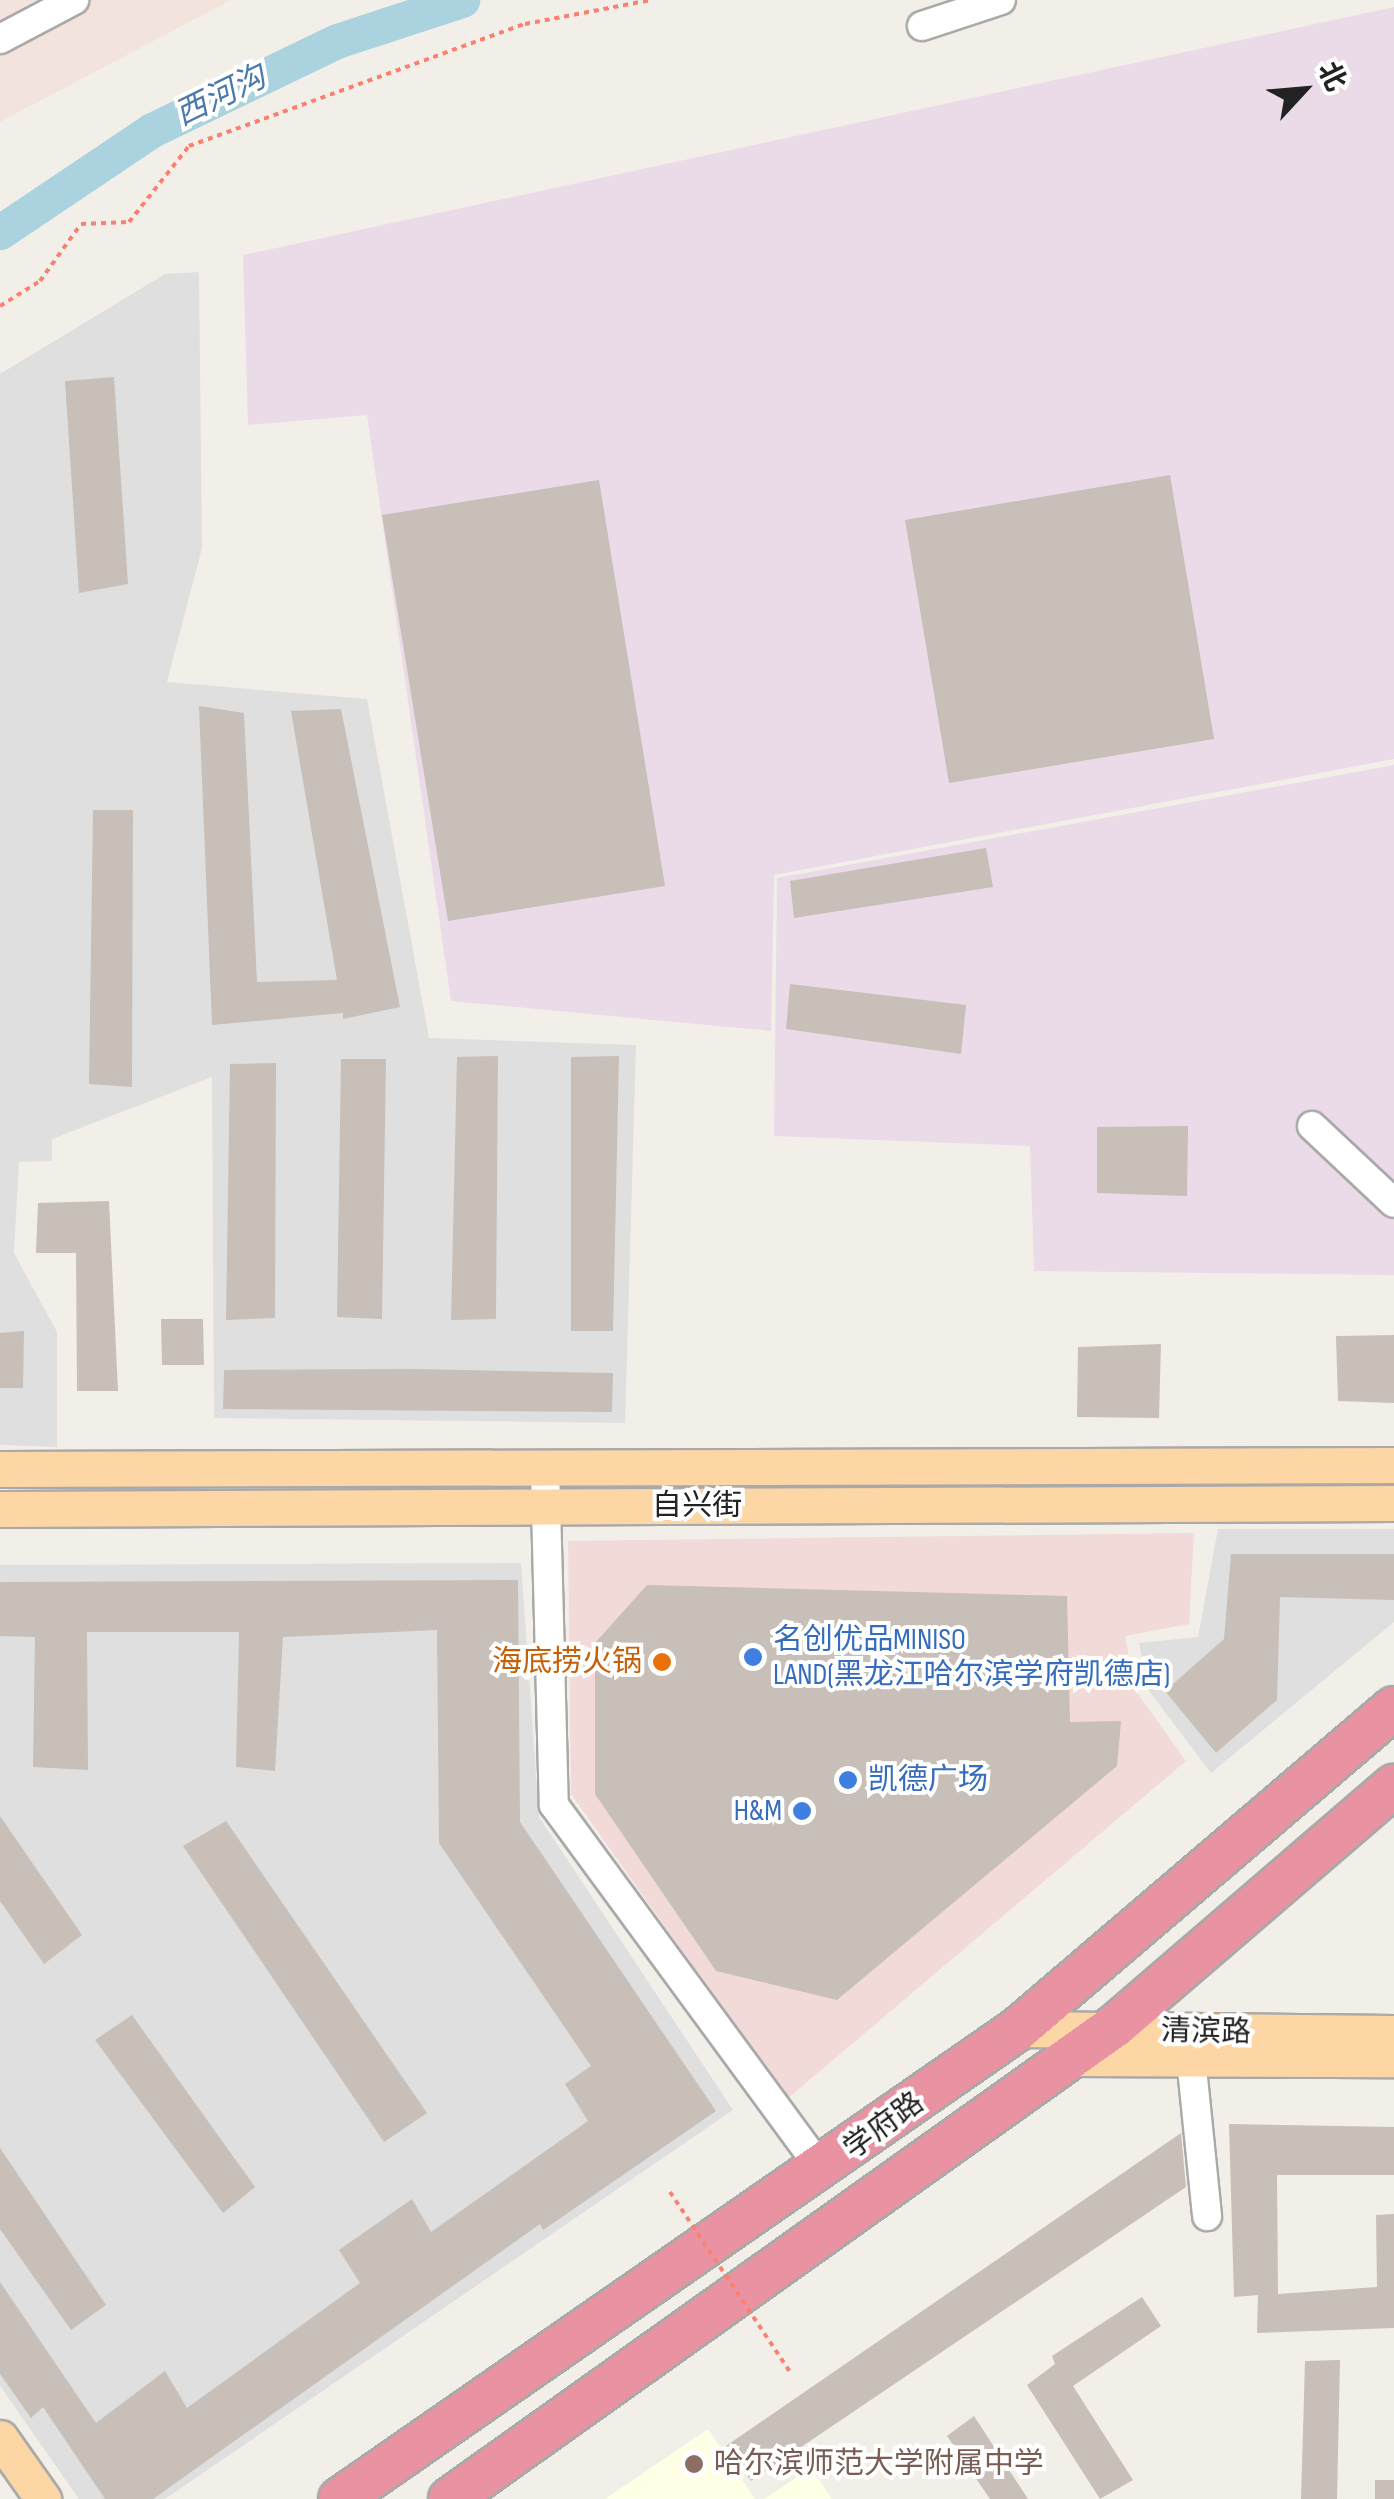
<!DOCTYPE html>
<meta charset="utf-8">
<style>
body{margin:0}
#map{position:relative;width:1394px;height:2499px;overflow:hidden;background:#f2efe9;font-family:"Sofia Sans Condensed","Noto Sans SC",sans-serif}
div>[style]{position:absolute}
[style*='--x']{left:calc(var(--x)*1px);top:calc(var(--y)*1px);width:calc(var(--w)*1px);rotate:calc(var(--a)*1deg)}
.residential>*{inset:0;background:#e0dfdf}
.commercial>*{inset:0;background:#f2dad9}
.industrial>*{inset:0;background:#ebdbe8}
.education>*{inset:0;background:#ffffe5}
.military>*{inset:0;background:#f3e3dd}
.river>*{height:35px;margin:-17.5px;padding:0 17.5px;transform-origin:17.5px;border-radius:17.5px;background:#aad3df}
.building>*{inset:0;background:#c7bfb8}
.path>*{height:4px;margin-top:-2px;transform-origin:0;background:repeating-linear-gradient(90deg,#fa8072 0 5px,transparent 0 10px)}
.roads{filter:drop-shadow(2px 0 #a9a9a9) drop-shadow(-2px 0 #a9a9a9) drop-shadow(0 2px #a9a9a9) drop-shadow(0 -2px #a9a9a9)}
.minor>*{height:28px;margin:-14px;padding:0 14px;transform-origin:14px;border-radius:14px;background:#fff}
.major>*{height:35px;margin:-17.5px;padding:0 17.5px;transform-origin:17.5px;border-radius:17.5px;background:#fcd6a4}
.highway>*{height:42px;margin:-21px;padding:0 21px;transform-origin:21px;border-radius:21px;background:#e892a2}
.path-bridge>*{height:4px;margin-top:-2px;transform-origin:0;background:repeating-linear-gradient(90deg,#fa8072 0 5px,transparent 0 10px)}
.dots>*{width:28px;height:28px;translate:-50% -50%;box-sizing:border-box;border:5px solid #fff;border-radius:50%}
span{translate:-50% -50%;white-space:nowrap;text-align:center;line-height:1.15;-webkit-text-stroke:8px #fff;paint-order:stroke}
.street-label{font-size:30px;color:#222}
.shop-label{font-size:30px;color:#366cbe}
.left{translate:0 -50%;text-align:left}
.right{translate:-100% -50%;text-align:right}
.food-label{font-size:30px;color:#c56008}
.education-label{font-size:30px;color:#785e54}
.water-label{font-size:32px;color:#4a7aab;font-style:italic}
.north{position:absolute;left:1254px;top:40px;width:100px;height:100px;-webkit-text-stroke:8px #fff;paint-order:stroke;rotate:64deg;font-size:28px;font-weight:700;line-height:40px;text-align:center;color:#222}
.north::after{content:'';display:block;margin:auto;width:35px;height:45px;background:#222;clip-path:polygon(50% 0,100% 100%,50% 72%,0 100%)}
</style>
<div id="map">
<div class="residential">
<div style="clip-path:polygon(199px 272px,202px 548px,167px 682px,367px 699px,429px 1038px,636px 1045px,625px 1423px,214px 1418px,212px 1077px,52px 1139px,52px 1161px,19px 1162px,14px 1253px,57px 1332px,57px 1447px,0 1445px,0 374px,165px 274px)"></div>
<div style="clip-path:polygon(1218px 1529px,1394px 1529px,1394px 1622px,1211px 1773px,1149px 1691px,1139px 1643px,1198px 1637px)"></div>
<div style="clip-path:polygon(521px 1563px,539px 1817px,733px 2110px,165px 2499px,79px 2499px,0 2386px,0 1565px)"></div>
</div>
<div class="commercial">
<div style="clip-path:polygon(1194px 1533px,1189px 1624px,1125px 1636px,1136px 1691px,1186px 1761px,787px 2099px,571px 1794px,568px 1541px)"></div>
</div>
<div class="industrial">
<div style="clip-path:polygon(1394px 7px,1394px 759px,774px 875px,771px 1031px,451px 1001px,367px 415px,248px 425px,243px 255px)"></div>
<div style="clip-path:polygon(1394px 765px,1394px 1275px,1034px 1271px,1030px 1146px,774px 1136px,777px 878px)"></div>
</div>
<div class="education">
<div style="clip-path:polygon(708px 2429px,755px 2499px,605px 2499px)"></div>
<div style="clip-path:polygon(811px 2468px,832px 2499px,764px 2499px)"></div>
</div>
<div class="military">
<div style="clip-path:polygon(0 0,231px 0,0 122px)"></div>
</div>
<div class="river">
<div style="--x:0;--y:232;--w:183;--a:-33.9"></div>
<div style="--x:152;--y:130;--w:205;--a:-25.7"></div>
<div style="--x:337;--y:41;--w:132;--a:-18.2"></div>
</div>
<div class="building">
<div style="clip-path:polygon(114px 377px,128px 584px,79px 593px,65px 381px)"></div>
<div style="clip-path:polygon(1170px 475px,1214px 739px,949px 783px,905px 520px)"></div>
<div style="clip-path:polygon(599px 480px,665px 886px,448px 921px,382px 515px)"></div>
<div style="clip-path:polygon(199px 706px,244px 713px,257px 982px,337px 980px,291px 711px,341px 709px,400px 1007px,343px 1019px,343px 1013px,212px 1025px)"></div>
<div style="clip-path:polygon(93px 810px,133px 810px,132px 1087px,89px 1084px)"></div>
<div style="clip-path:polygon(986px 848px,993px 887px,794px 918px,790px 881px)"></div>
<div style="clip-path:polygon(790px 984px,966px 1005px,961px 1054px,786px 1029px)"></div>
<div style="clip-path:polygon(498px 1056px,496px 1319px,451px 1320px,457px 1057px)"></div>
<div style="clip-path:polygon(619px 1056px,613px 1331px,571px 1331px,571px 1057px)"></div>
<div style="clip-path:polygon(341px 1059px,386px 1059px,382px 1319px,337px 1317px)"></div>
<div style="clip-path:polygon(276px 1063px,275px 1318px,226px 1320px,230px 1064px)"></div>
<div style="clip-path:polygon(1188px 1126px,1187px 1196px,1097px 1193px,1097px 1127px)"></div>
<div style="clip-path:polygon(109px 1201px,118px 1391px,77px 1391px,76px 1253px,36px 1253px,38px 1203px)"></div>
<div style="clip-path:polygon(161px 1319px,203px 1319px,204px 1365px,162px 1365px)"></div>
<div style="clip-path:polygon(24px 1331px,23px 1388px,0 1388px,0 1333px)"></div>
<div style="clip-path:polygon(1394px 1335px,1394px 1403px,1338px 1401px,1336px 1336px)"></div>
<div style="clip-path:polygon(1161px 1344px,1159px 1418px,1077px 1417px,1078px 1347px)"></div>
<div style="clip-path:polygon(413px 1369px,613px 1373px,612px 1412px,223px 1409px,224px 1370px)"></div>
<div style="clip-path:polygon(1231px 1554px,1394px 1554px,1394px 1600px,1280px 1597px,1277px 1700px,1216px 1753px,1165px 1691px,1224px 1639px)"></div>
<div style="clip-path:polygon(518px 1580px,520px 1822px,716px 2111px,543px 2230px,540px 2224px,153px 2499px,105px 2499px,43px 2407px,31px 2418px,0 2374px,0 2282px,96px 2423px,165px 2371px,187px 2408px,360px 2283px,339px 2250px,412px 2199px,431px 2232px,588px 2121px,565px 2084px,591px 2066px,439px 1843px,437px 1630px,283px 1637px,275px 1771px,236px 1767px,239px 1632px,87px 1632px,88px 1770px,33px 1767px,35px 1637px,0 1636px,0 1582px)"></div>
<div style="clip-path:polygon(647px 1585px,1067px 1596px,1070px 1722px,1121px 1721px,1117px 1766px,837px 2000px,716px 1971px,595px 1794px,595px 1643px)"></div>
<div style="clip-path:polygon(0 1816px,82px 1935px,44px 1964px,0 1901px)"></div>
<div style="clip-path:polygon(226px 1821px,427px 2113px,384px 2142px,183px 1846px)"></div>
<div style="clip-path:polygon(132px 2015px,255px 2187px,223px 2213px,95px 2040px)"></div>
<div style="clip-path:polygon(1229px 2124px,1394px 2127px,1394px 2175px,1277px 2175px,1278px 2294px,1377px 2287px,1376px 2215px,1394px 2214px,1394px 2328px,1257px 2333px,1258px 2295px,1234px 2297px)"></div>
<div style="clip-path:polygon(1181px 2133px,1186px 2187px,751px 2481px,726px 2446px)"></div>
<div style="clip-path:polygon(0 2148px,106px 2305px,71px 2330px,0 2229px)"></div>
<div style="clip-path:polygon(1142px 2297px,1161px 2326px,1073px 2386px,1133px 2480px,1100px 2499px,1027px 2385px,1055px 2364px,1052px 2356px)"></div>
<div style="clip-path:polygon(1340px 2360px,1337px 2499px,1301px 2499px,1305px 2361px)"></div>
<div style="clip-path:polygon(974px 2416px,1028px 2499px,990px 2499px,947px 2436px)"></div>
<div style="clip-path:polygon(1375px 2480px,1394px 2480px,1394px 2499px,1375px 2499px)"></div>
</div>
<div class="path">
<div style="--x:0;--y:306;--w:47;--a:-32"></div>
<div style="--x:40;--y:281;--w:70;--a:-54.3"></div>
<div style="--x:81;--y:224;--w:48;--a:-2.4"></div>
<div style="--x:129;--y:222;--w:97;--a:-51.7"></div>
<div style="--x:189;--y:146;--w:357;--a:-20"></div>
<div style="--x:525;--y:24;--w:128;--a:-10.8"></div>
</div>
<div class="roads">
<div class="minor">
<div style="--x:922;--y:26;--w:83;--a:-18.2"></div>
<div style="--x:0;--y:39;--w:84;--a:-27.8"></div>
<div style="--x:1312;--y:1126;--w:112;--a:43.2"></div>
<div style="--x:545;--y:1468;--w:337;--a:88.5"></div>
<div style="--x:554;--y:1805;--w:453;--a:53.7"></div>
<div style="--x:1191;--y:2058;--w:159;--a:84.2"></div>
</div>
<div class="major">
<div style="--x:0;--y:1469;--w:1394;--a:-0.16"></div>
<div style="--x:0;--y:1509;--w:1394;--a:-0.25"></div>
<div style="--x:1018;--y:2029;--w:376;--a:0.6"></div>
<div style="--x:1069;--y:2058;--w:325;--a:0.2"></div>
<div style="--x:0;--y:2438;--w:75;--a:54.8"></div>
</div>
<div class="highway">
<div style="--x:340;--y:2499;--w:825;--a:-34.73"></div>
<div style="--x:1018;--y:2029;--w:494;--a:-40.5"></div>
<div style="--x:450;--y:2499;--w:817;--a:-35.44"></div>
<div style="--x:1116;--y:2025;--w:367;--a:-40.7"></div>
</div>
</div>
<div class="path-bridge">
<div style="--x:670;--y:2192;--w:216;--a:56.3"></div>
</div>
<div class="dots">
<div style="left:753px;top:1657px;background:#3f7fe0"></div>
<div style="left:662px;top:1662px;background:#e8710a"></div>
<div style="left:848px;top:1780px;background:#3f7fe0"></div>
<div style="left:802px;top:1811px;background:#3f7fe0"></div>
<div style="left:694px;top:2464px;background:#8d6e63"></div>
</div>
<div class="street-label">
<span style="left:697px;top:1506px">自兴街</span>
<span style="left:1206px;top:2032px;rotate:1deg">清滨路</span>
<span style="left:884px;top:2126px;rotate:-36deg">学府路</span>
</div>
<div class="shop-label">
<span class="left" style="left:773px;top:1657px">名创优品MINISO<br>LAND(黑龙江哈尔滨学府凯德店)</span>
<span class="left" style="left:868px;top:1780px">凯德广场</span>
<span class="right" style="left:782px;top:1811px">H&amp;M</span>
</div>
<div class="food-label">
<span class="right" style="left:642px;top:1662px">海底捞火锅</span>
</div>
<div class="education-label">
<span class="left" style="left:714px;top:2464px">哈尔滨师范大学附属中学</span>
</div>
<div class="water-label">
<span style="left:221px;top:97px;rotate:-26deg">西河沟</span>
</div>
<div class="north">北</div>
</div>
